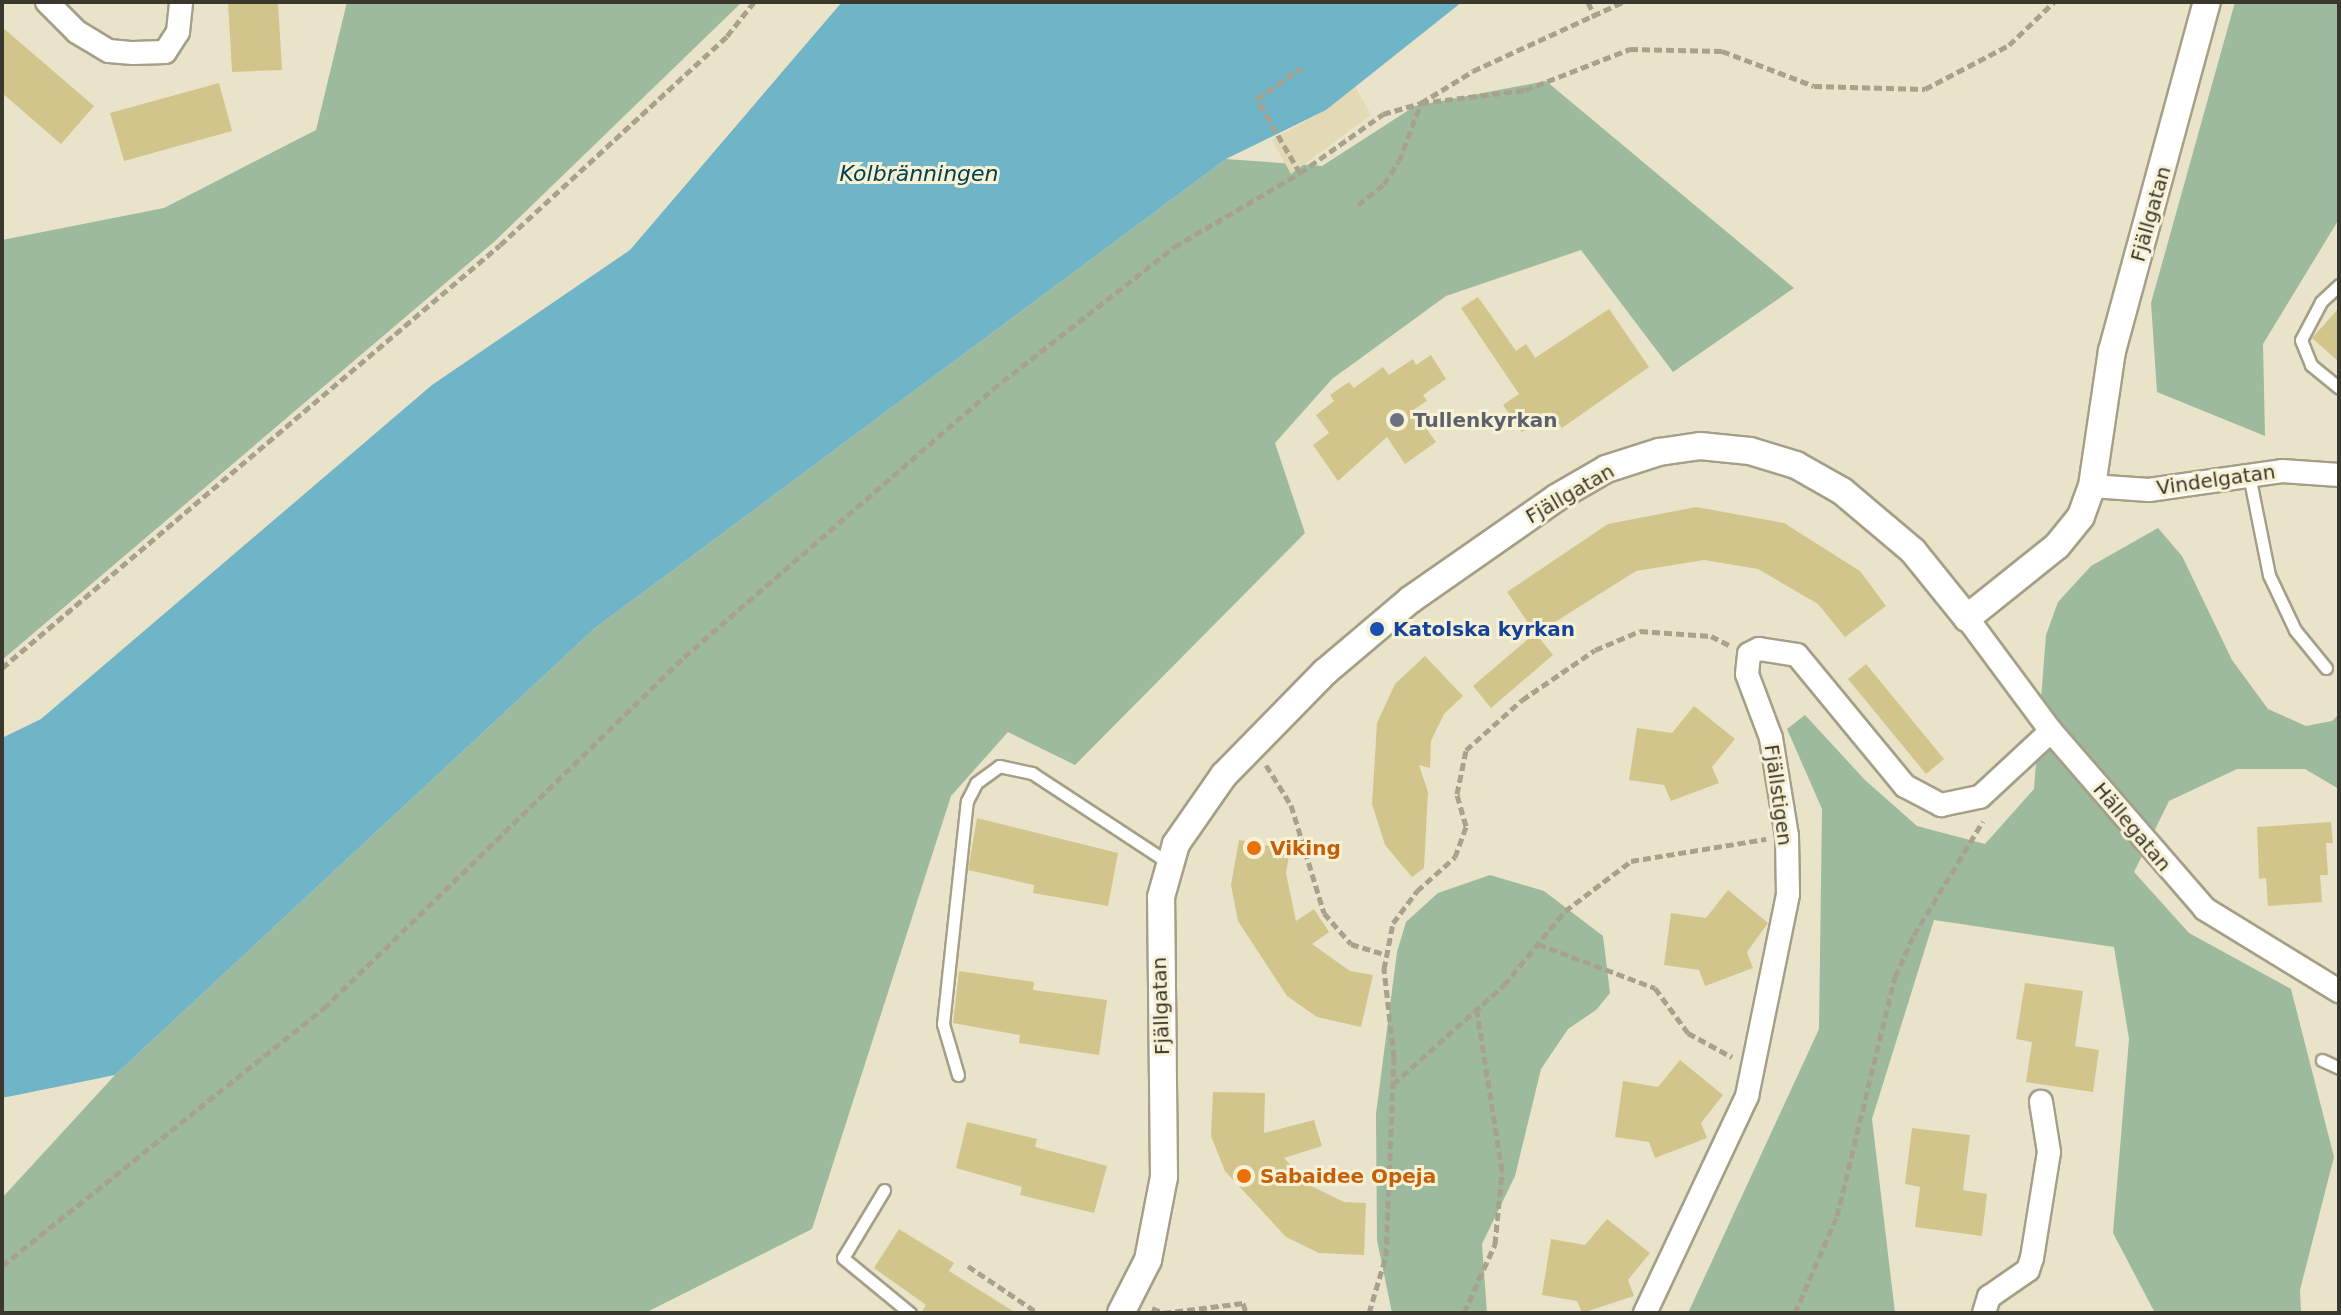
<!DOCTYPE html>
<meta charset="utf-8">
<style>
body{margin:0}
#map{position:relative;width:2341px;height:1315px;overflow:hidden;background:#e9e3c9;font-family:"DejaVu Sans",sans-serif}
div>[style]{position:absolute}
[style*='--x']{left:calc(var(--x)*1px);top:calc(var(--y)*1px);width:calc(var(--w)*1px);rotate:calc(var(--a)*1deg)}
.green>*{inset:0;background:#9db99e}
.sand>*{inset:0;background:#e3d9b4}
.water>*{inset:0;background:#6fb4c7}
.building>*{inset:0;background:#d2c58c}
.path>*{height:5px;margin-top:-2.5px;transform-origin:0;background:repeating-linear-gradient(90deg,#a7a28e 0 8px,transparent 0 12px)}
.roads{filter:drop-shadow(2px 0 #a59f86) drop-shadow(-2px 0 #a59f86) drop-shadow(0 2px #a59f86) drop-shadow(0 -2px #a59f86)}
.service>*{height:11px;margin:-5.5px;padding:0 5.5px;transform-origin:5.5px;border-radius:5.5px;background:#fff}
.minor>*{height:22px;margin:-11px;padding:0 11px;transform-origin:11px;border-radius:11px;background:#fff}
.tertiary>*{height:26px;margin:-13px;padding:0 13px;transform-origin:13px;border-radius:13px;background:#fff}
.dots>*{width:22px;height:22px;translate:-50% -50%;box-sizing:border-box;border:4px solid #f7f1d6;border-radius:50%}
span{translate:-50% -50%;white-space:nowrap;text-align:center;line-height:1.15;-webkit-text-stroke:6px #f7f1d6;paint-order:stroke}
.street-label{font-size:20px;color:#3a372d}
.worship-label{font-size:20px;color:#5b616d;font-weight:700}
.left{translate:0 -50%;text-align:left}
.transit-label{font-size:20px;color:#164399;font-weight:700}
.food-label{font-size:20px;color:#c56008;font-weight:700}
.water-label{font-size:22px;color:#00414e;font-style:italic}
.frame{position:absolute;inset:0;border:4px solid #3a372d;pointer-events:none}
</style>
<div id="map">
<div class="green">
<div style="clip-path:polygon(347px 2px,742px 2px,495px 241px,2px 660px,2px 240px,164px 208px,316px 130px)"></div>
<div style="clip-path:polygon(2235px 2px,2339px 2px,2339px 219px,2263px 344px,2265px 436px,2157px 392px,2151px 303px)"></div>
<div style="clip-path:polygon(1546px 81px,1794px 288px,1673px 372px,1581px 250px,1446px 296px,1332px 379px,1275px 443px,1305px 533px,1075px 765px,1008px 732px,951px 796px,812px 1229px,645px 1313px,2px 1313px,2px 1198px,115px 1075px,595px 628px,1226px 159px,1322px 166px,1415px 106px)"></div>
<div style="clip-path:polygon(2158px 528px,2182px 556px,2232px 660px,2268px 709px,2306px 726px,2332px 721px,2339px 714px,2339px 789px,2305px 769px,2237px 769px,2169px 801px,2134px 872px,2189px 933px,2291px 989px,2334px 1157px,2300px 1290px,2301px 1313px,2155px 1313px,2113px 1233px,2129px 1039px,2114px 947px,1934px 920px,1872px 1119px,1895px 1313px,1688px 1313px,1819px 1029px,1822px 809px,1787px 729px,1805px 715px,1865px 780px,1917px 826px,1985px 844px,2034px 789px,2046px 635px,2058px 602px,2091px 566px)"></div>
<div style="clip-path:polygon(1490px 875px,1544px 891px,1603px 936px,1610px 993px,1596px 1010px,1568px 1029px,1541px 1069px,1515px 1176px,1482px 1244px,1487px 1313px,1392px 1313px,1377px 1240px,1376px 1114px,1397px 952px,1406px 922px,1438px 893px)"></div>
</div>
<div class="sand">
<div style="clip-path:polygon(1355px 86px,1371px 115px,1291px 174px,1272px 140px,1326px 110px)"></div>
</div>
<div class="water">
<div style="clip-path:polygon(842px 2px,1462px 2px,1326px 110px,1226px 159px,595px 628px,115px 1075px,2px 1098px,2px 738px,41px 719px,432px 385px,630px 250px)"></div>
</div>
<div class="building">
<div style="clip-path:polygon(228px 2px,278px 2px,282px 70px,232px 72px)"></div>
<div style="clip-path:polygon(2px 27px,94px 106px,61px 144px,2px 93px)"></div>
<div style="clip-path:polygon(219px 83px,232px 131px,124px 161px,110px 113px)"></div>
<div style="clip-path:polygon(1478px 297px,1516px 351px,1526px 344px,1535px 358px,1609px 309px,1649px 367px,1562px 428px,1551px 412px,1522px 432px,1503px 405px,1519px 394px,1461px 308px)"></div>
<div style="clip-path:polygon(2339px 308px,2339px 362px,2312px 338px)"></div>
<div style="clip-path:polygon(1431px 355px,1446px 379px,1423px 395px,1427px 401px,1413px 410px,1436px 442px,1405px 464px,1387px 437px,1338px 481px,1313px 445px,1329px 433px,1316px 415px,1334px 401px,1330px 395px,1349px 382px,1354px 388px,1383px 367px,1389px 375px,1413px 359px,1416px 365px)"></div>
<div style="clip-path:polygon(1696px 507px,1784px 523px,1860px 571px,1886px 606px,1845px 637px,1818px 604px,1758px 569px,1704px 560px,1636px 571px,1536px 634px,1553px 655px,1491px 708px,1473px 686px,1535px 633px,1507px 592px,1608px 524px)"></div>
<div style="clip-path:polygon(1425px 656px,1463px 696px,1444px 714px,1431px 741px,1430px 768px,1419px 765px,1428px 792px,1424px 868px,1412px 877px,1385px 845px,1372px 804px,1377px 723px,1395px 684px)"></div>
<div style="clip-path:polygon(1866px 664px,1944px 759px,1926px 774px,1848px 679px)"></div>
<div style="clip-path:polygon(1694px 706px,1735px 739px,1712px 767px,1719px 783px,1671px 801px,1664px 785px,1629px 780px,1637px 728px,1672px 733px)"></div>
<div style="clip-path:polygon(977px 818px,1118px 853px,1108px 906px,1033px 893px,1034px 885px,968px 870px)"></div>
<div style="clip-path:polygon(2331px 822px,2333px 843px,2326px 843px,2328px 875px,2320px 875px,2322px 902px,2268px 906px,2266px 878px,2259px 879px,2257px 827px)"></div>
<div style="clip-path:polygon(1239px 840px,1290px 850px,1286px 873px,1296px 921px,1314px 909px,1329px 932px,1312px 944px,1350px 971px,1373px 975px,1361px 1027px,1317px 1017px,1287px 996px,1238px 921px,1231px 885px)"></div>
<div style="clip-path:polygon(1728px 890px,1768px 923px,1747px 952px,1753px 968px,1705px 986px,1699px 970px,1664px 965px,1671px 913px,1706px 918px)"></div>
<div style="clip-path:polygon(959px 971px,1034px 982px,1033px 990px,1107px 1000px,1099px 1055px,1019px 1043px,1020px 1035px,953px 1023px)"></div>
<div style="clip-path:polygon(2025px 983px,2083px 991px,2075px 1046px,2099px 1050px,2093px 1092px,2026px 1082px,2032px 1042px,2016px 1039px)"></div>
<div style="clip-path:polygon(1680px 1060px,1723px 1095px,1701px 1123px,1707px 1138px,1655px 1158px,1649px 1142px,1615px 1137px,1623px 1081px,1658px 1087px)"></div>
<div style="clip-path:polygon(1213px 1092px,1265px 1093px,1264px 1133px,1314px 1120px,1322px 1146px,1284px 1158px,1309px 1185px,1344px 1202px,1366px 1203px,1364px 1255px,1319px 1253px,1286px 1237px,1225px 1171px,1211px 1136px)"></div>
<div style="clip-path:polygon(967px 1122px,1037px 1139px,1035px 1147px,1107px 1166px,1094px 1213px,1020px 1195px,1022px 1187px,956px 1168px)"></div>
<div style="clip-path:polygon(1912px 1128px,1970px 1135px,1963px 1190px,1987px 1194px,1982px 1236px,1915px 1227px,1920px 1187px,1905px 1184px)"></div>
<div style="clip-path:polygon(1607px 1219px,1650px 1253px,1628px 1280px,1634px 1296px,1582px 1313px,1577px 1301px,1542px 1295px,1551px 1239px,1585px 1245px)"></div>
<div style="clip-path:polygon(899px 1229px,954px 1263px,949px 1271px,1016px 1313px,921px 1313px,926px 1305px,874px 1268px)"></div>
</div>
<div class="path">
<div style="--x:1588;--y:2;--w:17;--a:65"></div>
<div style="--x:1300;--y:173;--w:86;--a:-120.2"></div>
<div style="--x:1257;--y:99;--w:54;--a:-35.2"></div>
<div style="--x:1358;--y:205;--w:33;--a:-39"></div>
<div style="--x:1384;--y:184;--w:27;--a:-57"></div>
<div style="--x:1399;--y:161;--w:62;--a:-69.2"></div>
<div style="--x:1421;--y:103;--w:61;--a:-31.6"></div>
<div style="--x:1473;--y:71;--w:165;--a:-24.7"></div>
<div style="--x:2;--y:668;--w:653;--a:-40.34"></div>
<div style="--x:500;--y:245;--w:309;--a:-42.6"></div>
<div style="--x:727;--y:36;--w:43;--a:-51.5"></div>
<div style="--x:1266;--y:765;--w:47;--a:58"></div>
<div style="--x:1291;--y:805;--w:113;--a:73"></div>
<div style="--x:1324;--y:913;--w:41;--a:48.9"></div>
<div style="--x:1351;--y:944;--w:38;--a:17"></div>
<div style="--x:1538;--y:944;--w:125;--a:20.6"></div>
<div style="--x:1655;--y:988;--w:56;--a:53.7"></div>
<div style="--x:1688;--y:1033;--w:50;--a:28.6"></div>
<div style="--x:1393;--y:1084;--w:149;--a:-41.7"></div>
<div style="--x:1504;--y:985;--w:96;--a:-50.5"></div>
<div style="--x:1565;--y:911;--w:83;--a:-37.1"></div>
<div style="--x:1631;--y:861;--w:137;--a:-9.3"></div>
<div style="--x:2;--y:1266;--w:413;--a:-38.7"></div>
<div style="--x:324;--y:1008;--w:503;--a:-44.27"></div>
<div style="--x:684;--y:657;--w:409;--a:-40.9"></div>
<div style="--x:993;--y:389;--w:230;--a:-38.1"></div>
<div style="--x:1174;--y:247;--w:146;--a:-30.4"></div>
<div style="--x:1300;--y:173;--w:102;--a:-35.4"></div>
<div style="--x:1383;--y:114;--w:40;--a:-16"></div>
<div style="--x:1421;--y:103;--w:105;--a:-7.1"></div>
<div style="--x:1525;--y:90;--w:113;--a:-21.3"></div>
<div style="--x:1630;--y:49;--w:92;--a:1.2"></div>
<div style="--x:1722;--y:51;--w:98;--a:20.8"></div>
<div style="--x:1814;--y:86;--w:111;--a:1.5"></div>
<div style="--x:1925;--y:89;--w:95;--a:-27.6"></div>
<div style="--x:2009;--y:45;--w:62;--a:-43.7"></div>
<div style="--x:968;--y:1266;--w:84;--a:33.9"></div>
<div style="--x:1152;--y:1308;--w:12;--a:24"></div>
<div style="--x:1163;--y:1313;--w:81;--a:-7.1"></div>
<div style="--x:1243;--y:1303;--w:10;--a:73"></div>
<div style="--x:1369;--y:1313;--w:59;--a:-73.4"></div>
<div style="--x:1386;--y:1256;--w:199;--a:-87.7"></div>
<div style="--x:1394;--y:1057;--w:89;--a:-96.5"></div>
<div style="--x:1384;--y:969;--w:47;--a:-78.9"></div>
<div style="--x:1393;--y:923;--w:40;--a:-53"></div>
<div style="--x:1417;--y:891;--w:51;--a:-41.8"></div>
<div style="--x:1455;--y:857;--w:33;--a:-70"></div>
<div style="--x:1466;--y:826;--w:33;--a:-106"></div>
<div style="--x:1457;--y:794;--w:45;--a:-78.4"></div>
<div style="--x:1466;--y:750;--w:75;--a:-41.8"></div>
<div style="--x:1522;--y:700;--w:88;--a:-34.4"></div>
<div style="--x:1595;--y:650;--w:49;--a:-22.9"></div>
<div style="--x:1640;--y:631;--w:71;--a:4"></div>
<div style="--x:1711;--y:636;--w:20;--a:27"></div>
<div style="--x:1464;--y:1313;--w:76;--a:-65.8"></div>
<div style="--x:1495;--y:1244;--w:73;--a:-84.5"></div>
<div style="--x:1502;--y:1171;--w:161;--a:-98.9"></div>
<div style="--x:1795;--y:1313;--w:106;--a:-66.6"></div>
<div style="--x:1837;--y:1216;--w:246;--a:-76.4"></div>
<div style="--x:1895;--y:977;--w:46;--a:-65.7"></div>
<div style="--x:1914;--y:935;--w:133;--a:-58.8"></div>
</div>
<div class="roads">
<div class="service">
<div style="--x:2339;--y:285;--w:25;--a:137"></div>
<div style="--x:2321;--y:302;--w:43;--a:117.8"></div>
<div style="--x:2301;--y:340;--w:27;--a:68"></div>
<div style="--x:2311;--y:365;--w:36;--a:39"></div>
<div style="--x:2249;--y:475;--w:102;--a:78.7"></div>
<div style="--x:2269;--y:575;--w:61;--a:64.7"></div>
<div style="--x:2295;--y:630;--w:49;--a:50.8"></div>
<div style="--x:2322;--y:1060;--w:19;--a:25"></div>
<div style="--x:958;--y:1075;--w:53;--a:-106.4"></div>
<div style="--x:943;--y:1024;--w:224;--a:-83.9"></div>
<div style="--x:967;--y:801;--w:20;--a:-63"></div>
<div style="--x:976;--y:783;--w:29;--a:-36"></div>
<div style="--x:999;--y:766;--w:34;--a:12"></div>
<div style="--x:1032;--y:773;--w:164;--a:33.3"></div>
<div style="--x:884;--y:1190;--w:79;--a:121.1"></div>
<div style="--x:843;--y:1258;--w:87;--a:39.4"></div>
</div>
<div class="minor">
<div style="--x:47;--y:2;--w:42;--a:45"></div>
<div style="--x:77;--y:32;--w:37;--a:31"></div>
<div style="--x:109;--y:51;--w:24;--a:5"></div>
<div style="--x:133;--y:53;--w:32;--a:-2"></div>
<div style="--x:165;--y:52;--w:24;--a:-57"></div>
<div style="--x:178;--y:32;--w:30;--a:-84"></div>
<div style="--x:2092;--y:486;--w:57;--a:4"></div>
<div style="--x:2149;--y:490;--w:134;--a:-8.1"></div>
<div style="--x:2282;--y:471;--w:57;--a:4"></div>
<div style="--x:1967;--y:618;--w:141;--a:53.4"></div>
<div style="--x:2051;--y:731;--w:235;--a:49.1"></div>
<div style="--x:2205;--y:909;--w:157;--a:31.5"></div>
<div style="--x:1645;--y:1313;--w:240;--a:-64.8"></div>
<div style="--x:1747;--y:1096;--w:206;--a:-78.5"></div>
<div style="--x:1788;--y:894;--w:58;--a:-91"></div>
<div style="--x:1787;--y:836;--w:99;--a:-99.3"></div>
<div style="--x:1771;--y:738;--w:68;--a:-110.6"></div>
<div style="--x:1747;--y:674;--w:20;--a:-84"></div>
<div style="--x:1749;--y:654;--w:11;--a:-27"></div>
<div style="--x:1759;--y:649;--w:38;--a:9"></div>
<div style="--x:1797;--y:655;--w:170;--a:50.5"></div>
<div style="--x:1905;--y:786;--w:41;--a:27.8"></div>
<div style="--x:1941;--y:805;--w:40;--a:-12"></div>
<div style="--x:1980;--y:797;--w:97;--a:-42.9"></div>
<div style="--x:1984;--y:1313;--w:17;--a:-73"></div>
<div style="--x:1989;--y:1297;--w:47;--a:-34.7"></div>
<div style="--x:2028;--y:1270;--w:13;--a:-72"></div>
<div style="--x:2032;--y:1258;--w:107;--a:-80.9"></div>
<div style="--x:2049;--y:1152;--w:51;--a:-99.1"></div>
</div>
<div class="tertiary">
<div style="--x:1121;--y:1313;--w:59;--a:-63"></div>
<div style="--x:1148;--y:1260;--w:85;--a:-79.1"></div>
<div style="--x:1164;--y:1177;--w:280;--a:-90.6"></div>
<div style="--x:1161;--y:897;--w:55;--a:-74.2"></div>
<div style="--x:1176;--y:844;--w:84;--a:-55.2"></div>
<div style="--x:1224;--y:775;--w:144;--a:-45.6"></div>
<div style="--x:1325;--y:672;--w:111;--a:-40.3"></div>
<div style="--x:1410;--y:600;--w:178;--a:-34.9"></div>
<div style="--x:1556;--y:498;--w:58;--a:-30.1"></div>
<div style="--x:1606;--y:469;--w:56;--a:-17.8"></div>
<div style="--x:1659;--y:452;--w:41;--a:-8.3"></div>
<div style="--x:1700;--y:446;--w:50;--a:5.7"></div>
<div style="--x:1750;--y:451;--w:48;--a:16.9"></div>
<div style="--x:1796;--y:465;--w:53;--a:29.5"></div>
<div style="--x:1842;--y:491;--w:93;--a:40.2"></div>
<div style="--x:1913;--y:551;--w:86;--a:51.1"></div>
<div style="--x:1967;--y:618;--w:115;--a:-38.7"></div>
<div style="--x:2057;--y:546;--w:38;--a:-51"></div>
<div style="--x:2081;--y:516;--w:32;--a:-70"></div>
<div style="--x:2092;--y:486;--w:136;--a:-81.6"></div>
<div style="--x:2112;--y:351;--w:362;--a:-74.8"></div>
</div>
</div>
<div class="dots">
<div style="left:1397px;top:420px;background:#6b7280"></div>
<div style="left:1377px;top:629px;background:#1a4fb4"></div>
<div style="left:1254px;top:848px;background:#e8710a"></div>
<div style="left:1244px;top:1176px;background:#e8710a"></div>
</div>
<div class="street-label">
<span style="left:2151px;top:214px;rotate:-74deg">Fjällgatan</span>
<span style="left:2216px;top:480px;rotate:-8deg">Vindelgatan</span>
<span style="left:1570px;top:494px;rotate:-30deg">Fjällgatan</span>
<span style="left:1778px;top:795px;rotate:82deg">Fjällstigen</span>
<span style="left:2132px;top:827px;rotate:50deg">Hällegatan</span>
<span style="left:1161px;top:1006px;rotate:-92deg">Fjällgatan</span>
</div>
<div class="worship-label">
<span class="left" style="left:1413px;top:420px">Tullenkyrkan</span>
</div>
<div class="transit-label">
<span class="left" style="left:1393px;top:629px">Katolska kyrkan</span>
</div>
<div class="food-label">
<span class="left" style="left:1270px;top:848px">Viking</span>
<span class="left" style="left:1260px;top:1176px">Sabaidee Opeja</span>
</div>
<div class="water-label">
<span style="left:919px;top:174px">Kolbränningen</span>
</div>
<div class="frame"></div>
</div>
